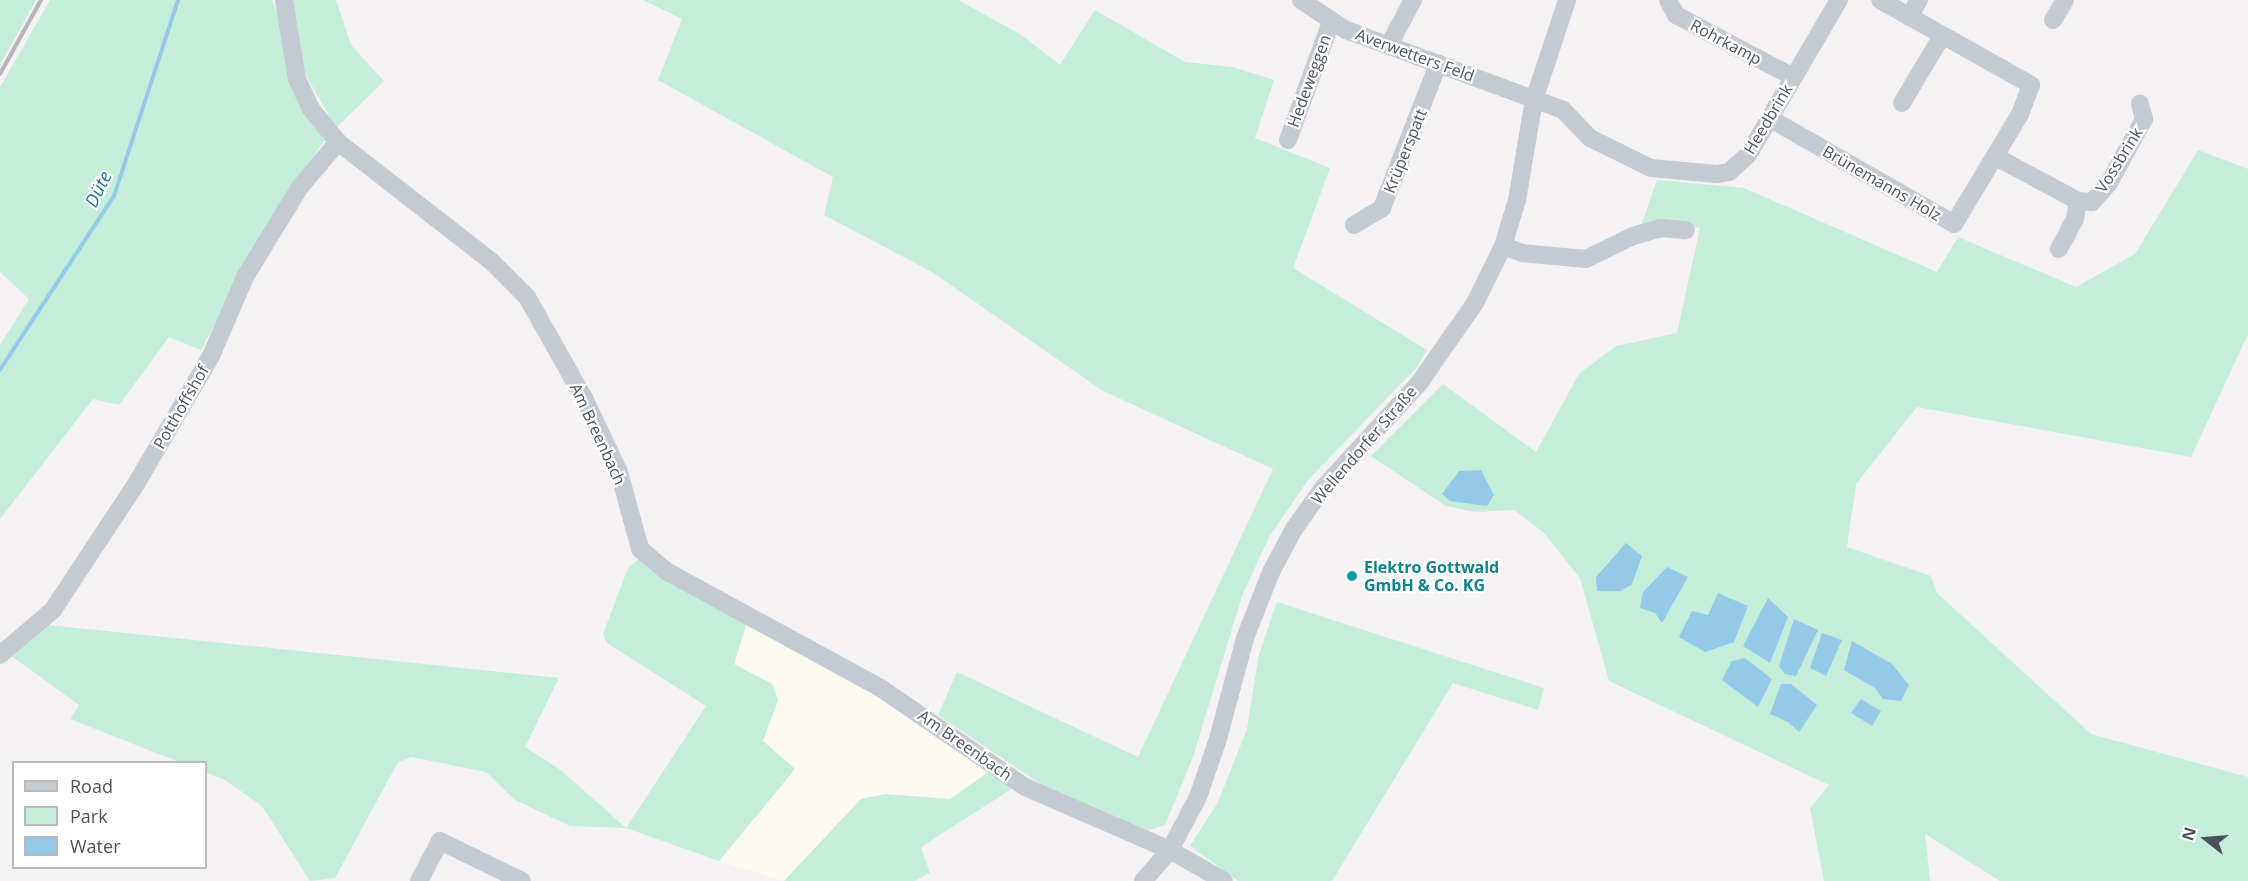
<!DOCTYPE html>
<meta charset="utf-8">
<style>
body{margin:0}
#map{position:relative;width:2248px;height:881px;overflow:hidden;background:#f4f2f2;font-family:"Open Sans",sans-serif}
div>[style]{position:absolute}
[style*='--x']{left:calc(var(--x)*1px);top:calc(var(--y)*1px);width:calc(var(--w)*1px);rotate:calc(var(--a)*1deg)}
.commercial>*{inset:0;background:#fcfaee}
.green>*{inset:0;background:#c4eeda}
.water>*{inset:0;background:#94cae8}
.stream>*{height:4px;margin:-2px;padding:0 2px;transform-origin:2px;border-radius:2px;background:#94cae8}
.minor>*{height:18px;margin:-9px;padding:0 9px;transform-origin:9px;border-radius:9px;background:#c3cad2}
.rail>*{height:4px;margin:-2px;padding:0 2px;transform-origin:2px;border-radius:2px;background:#b4b6bb}
.dots>*{width:16px;height:16px;translate:-50% -50%;box-sizing:border-box;border:3px solid #fff;border-radius:50%}
span{translate:-50% -50%;white-space:nowrap;text-align:center;line-height:1.15;-webkit-text-stroke:4.5px #fff;paint-order:stroke}
.street-label{font-size:16px;color:#4a525e}
.culture-label{font-size:16px;color:#0d838f;font-weight:700}
.left{translate:0 -50%;text-align:left}
.water-label{font-size:18px;color:#1574a6;font-style:italic}
.legend{position:absolute;left:12px;top:761px;width:195px;height:108px;box-sizing:border-box;background:#fff;border:2px solid #b7babf;margin:0;padding:8px 10px;list-style:none;font-size:18px;color:#4a525e}
.legend li{display:flex;align-items:center;gap:12px;height:30px}
.legend b{width:30px;border:2px solid #b7babf}
.north{position:absolute;left:2176px;top:809px;width:60px;height:60px;-webkit-text-stroke:4px #fff;paint-order:stroke;rotate:287deg;font-size:16px;font-weight:700;line-height:24px;text-align:center;color:#4a525e}
.north::after{content:'';display:block;margin:auto;width:21px;height:27px;background:#4a525e;clip-path:polygon(50% 0,100% 100%,50% 72%,0 100%)}
</style>
<div id="map">
<div class="commercial">
<div style="clip-path:polygon(748px 619px,845px 671px,993px 769px,950px 799px,885px 794px,861px 799px,784px 881px,719px 861px,795px 769px,763px 741px,778px 700px,772px 684px,733px 664px)"></div>
</div>
<div class="green">
<div style="clip-path:polygon(0 0,36px 0,0 65px)"></div>
<div style="clip-path:polygon(50px 0,272px 0,325px 139px,255px 248px,201px 350px,169px 337px,119px 405px,93px 399px,0 519px,0 345px,29px 299px,0 272px,0 87px)"></div>
<div style="clip-path:polygon(291px 0,336px 0,351px 45px,384px 81px,336px 128px,303px 70px)"></div>
<div style="clip-path:polygon(643px 0,958px 0,1020px 34px,1060px 65px,1095px 10px,1185px 62px,1233px 67px,1274px 80px,1255px 138px,1330px 168px,1293px 268px,1427px 350px,1418px 366px,1308px 480px,1269px 537px,1242px 596px,1193px 757px,1165px 825px,1142px 832px,1060px 797px,938px 715px,957px 672px,1138px 757px,1273px 469px,1103px 391px,932px 272px,824px 215px,833px 177px,658px 80px,682px 19px)"></div>
<div style="clip-path:polygon(2198px 150px,2248px 169px,2248px 334px,2191px 457px,1917px 407px,1856px 484px,1847px 547px,1931px 576px,1937px 593px,2091px 734px,2248px 777px,2248px 881px,2000px 881px,1925px 834px,1930px 881px,1824px 881px,1810px 808px,1829px 785px,1609px 681px,1580px 578px,1543px 532px,1514px 510px,1475px 512px,1446px 506px,1371px 456px,1443px 384px,1536px 452px,1579px 374px,1616px 346px,1677px 333px,1700px 228px,1671px 223px,1641px 226px,1657px 180px,1744px 188px,1937px 272px,1958px 237px,2076px 287px,2135px 254px)"></div>
<div style="clip-path:polygon(639px 559px,748px 619px,734px 664px,772px 684px,778px 700px,763px 741px,795px 769px,719px 861px,626px 828px,570px 826px,515px 800px,486px 772px,412px 757px,398px 762px,335px 878px,310px 881px,262px 806px,225px 780px,206px 773px,206px 762px,179px 762px,70px 719px,79px 705px,10px 655px,48px 625px,559px 678px,525px 747px,562px 771px,626px 828px,706px 706px,607px 643px,603px 634px,628px 568px)"></div>
<div style="clip-path:polygon(1277px 602px,1544px 688px,1538px 710px,1453px 683px,1332px 881px,1238px 881px,1190px 846px,1218px 802px,1247px 729px,1259px 654px)"></div>
<div style="clip-path:polygon(993px 769px,1013px 788px,921px 847px,930px 873px,915px 881px,784px 881px,861px 799px,885px 794px,950px 799px)"></div>
</div>
<div class="water">
<div style="clip-path:polygon(1481px 470px,1494px 495px,1487px 506px,1450px 501px,1442px 494px,1459px 471px)"></div>
<div style="clip-path:polygon(1626px 543px,1642px 556px,1632px 584px,1621px 591px,1597px 591px,1596px 577px)"></div>
<div style="clip-path:polygon(1667px 567px,1688px 577px,1662px 623px,1655px 613px,1640px 608px,1643px 592px)"></div>
<div style="clip-path:polygon(1718px 593px,1748px 606px,1734px 642px,1705px 652px,1679px 637px,1692px 611px,1708px 615px)"></div>
<div style="clip-path:polygon(1768px 598px,1788px 617px,1770px 663px,1743px 646px)"></div>
<div style="clip-path:polygon(1794px 619px,1818px 630px,1796px 676px,1785px 674px,1779px 666px)"></div>
<div style="clip-path:polygon(1822px 633px,1842px 640px,1826px 676px,1810px 668px)"></div>
<div style="clip-path:polygon(1852px 641px,1892px 664px,1909px 685px,1901px 701px,1883px 699px,1875px 688px,1844px 670px)"></div>
<div style="clip-path:polygon(1745px 658px,1772px 679px,1758px 707px,1722px 680px,1732px 661px)"></div>
<div style="clip-path:polygon(1781px 684px,1791px 684px,1817px 705px,1799px 732px,1788px 722px,1770px 714px)"></div>
<div style="clip-path:polygon(1861px 699px,1881px 711px,1872px 726px,1851px 713px)"></div>
</div>
<div class="stream">
<div style="--x:0;--y:370;--w:208;--a:-56.8"></div>
<div style="--x:114;--y:196;--w:206;--a:-71.9"></div>
</div>
<div class="minor">
<div style="--x:284;--y:0;--w:80;--a:80.7"></div>
<div style="--x:297;--y:79;--w:33;--a:65"></div>
<div style="--x:311;--y:109;--w:43;--a:50.7"></div>
<div style="--x:338;--y:142;--w:194;--a:37.9"></div>
<div style="--x:491;--y:261;--w:51;--a:45"></div>
<div style="--x:527;--y:297;--w:116;--a:60.6"></div>
<div style="--x:584;--y:398;--w:82;--a:64.7"></div>
<div style="--x:619;--y:472;--w:80;--a:74.7"></div>
<div style="--x:640;--y:549;--w:34;--a:40"></div>
<div style="--x:666;--y:571;--w:246;--a:28.6"></div>
<div style="--x:882;--y:689;--w:173;--a:34.4"></div>
<div style="--x:1025;--y:787;--w:158;--a:23.5"></div>
<div style="--x:1170;--y:850;--w:62;--a:29.9"></div>
<div style="--x:1301;--y:0;--w:54;--a:33.7"></div>
<div style="--x:1346;--y:30;--w:231;--a:20.2"></div>
<div style="--x:1563;--y:110;--w:39;--a:46"></div>
<div style="--x:1590;--y:138;--w:68;--a:26.2"></div>
<div style="--x:1651;--y:168;--w:66;--a:5.2"></div>
<div style="--x:1717;--y:174;--w:12;--a:-9"></div>
<div style="--x:1729;--y:172;--w:25;--a:-42"></div>
<div style="--x:1748;--y:155;--w:180;--a:-59.6"></div>
<div style="--x:1668;--y:0;--w:17;--a:62"></div>
<div style="--x:1676;--y:15;--w:132;--a:27.9"></div>
<div style="--x:1909;--y:17;--w:20;--a:-60"></div>
<div style="--x:2053;--y:20;--w:23;--a:-59"></div>
<div style="--x:1389;--y:45;--w:51;--a:-61.9"></div>
<div style="--x:1902;--y:103;--w:78;--a:-59.2"></div>
<div style="--x:1771;--y:119;--w:211;--a:29.8"></div>
<div style="--x:1954;--y:224;--w:128;--a:-59"></div>
<div style="--x:2020;--y:114;--w:31;--a:-69"></div>
<div style="--x:2031;--y:85;--w:173;--a:-150.6"></div>
<div style="--x:1288;--y:140;--w:126;--a:-70"></div>
<div style="--x:1996;--y:157;--w:93;--a:28.2"></div>
<div style="--x:2078;--y:201;--w:14;--a:4"></div>
<div style="--x:2092;--y:202;--w:25;--a:-48"></div>
<div style="--x:2109;--y:183;--w:73;--a:-61.3"></div>
<div style="--x:2144;--y:119;--w:16;--a:-105"></div>
<div style="--x:1354;--y:225;--w:33;--a:-31"></div>
<div style="--x:1382;--y:208;--w:155;--a:-68.7"></div>
<div style="--x:1503;--y:246;--w:20;--a:20"></div>
<div style="--x:1522;--y:253;--w:64;--a:5.4"></div>
<div style="--x:1586;--y:259;--w:52;--a:-26.1"></div>
<div style="--x:1633;--y:236;--w:29;--a:-16"></div>
<div style="--x:1661;--y:228;--w:25;--a:5"></div>
<div style="--x:2059;--y:249;--w:34;--a:-62"></div>
<div style="--x:2075;--y:219;--w:18;--a:-81"></div>
<div style="--x:0;--y:655;--w:70;--a:-40.3"></div>
<div style="--x:53;--y:610;--w:151;--a:-56.6"></div>
<div style="--x:136;--y:484;--w:148;--a:-59.6"></div>
<div style="--x:211;--y:356;--w:86;--a:-66.7"></div>
<div style="--x:245;--y:277;--w:105;--a:-58.6"></div>
<div style="--x:300;--y:187;--w:59;--a:-49.8"></div>
<div style="--x:419;--y:881;--w:45;--a:-62.3"></div>
<div style="--x:440;--y:841;--w:91;--a:26"></div>
<div style="--x:1143;--y:881;--w:41;--a:-48.9"></div>
<div style="--x:1170;--y:850;--w:60;--a:-62.2"></div>
<div style="--x:1198;--y:797;--w:61;--a:-71"></div>
<div style="--x:1218;--y:739;--w:105;--a:-75"></div>
<div style="--x:1245;--y:638;--w:71;--a:-68.5"></div>
<div style="--x:1271;--y:572;--w:49;--a:-61.9"></div>
<div style="--x:1294;--y:529;--w:50;--a:-54.7"></div>
<div style="--x:1323;--y:488;--w:144;--a:-47.5"></div>
<div style="--x:1420;--y:382;--w:96;--a:-55.2"></div>
<div style="--x:1475;--y:303;--w:64;--a:-63.8"></div>
<div style="--x:1503;--y:246;--w:48;--a:-73.1"></div>
<div style="--x:1517;--y:200;--w:101;--a:-80.4"></div>
<div style="--x:1534;--y:100;--w:105;--a:-71.7"></div>
</div>
<div class="rail">
<div style="--x:0;--y:74;--w:85;--a:-61"></div>
</div>
<div class="dots">
<div style="left:1352px;top:576px;background:#0f9aa8"></div>
</div>
<div class="street-label">
<span style="left:1726px;top:42px;rotate:28deg">Rohrkamp</span>
<span style="left:1415px;top:55px;rotate:20deg">Averwetters Feld</span>
<span style="left:1309px;top:81px;rotate:-70deg">Hedeweggen</span>
<span style="left:1768px;top:119px;rotate:-59deg">Heedbrink</span>
<span style="left:1405px;top:151px;rotate:-68deg">Krüperspatt</span>
<span style="left:2119px;top:160px;rotate:-58deg">Vossbrink</span>
<span style="left:1882px;top:183px;rotate:30deg">Brünemanns Holz</span>
<span style="left:181px;top:407px;rotate:-60deg">Potthoffshof</span>
<span style="left:598px;top:434px;rotate:65deg">Am Breenbach</span>
<span style="left:1364px;top:445px;rotate:-49deg">Wellendorfer Straße</span>
<span style="left:965px;top:745px;rotate:35deg">Am Breenbach</span>
</div>
<div class="culture-label">
<span class="left" style="left:1364px;top:576px">Elektro Gottwald<br>GmbH &amp; Co. KG</span>
</div>
<div class="water-label">
<span style="left:98px;top:189px;rotate:-64deg">Düte</span>
</div>
<ul class="legend">
<li><b style="height:8px;background:#c3cad2"></b>Road</li>
<li><b style="height:16px;background:#c4eeda"></b>Park</li>
<li><b style="height:16px;background:#94cae8"></b>Water</li>
</ul>
<div class="north">N</div>
</div>
